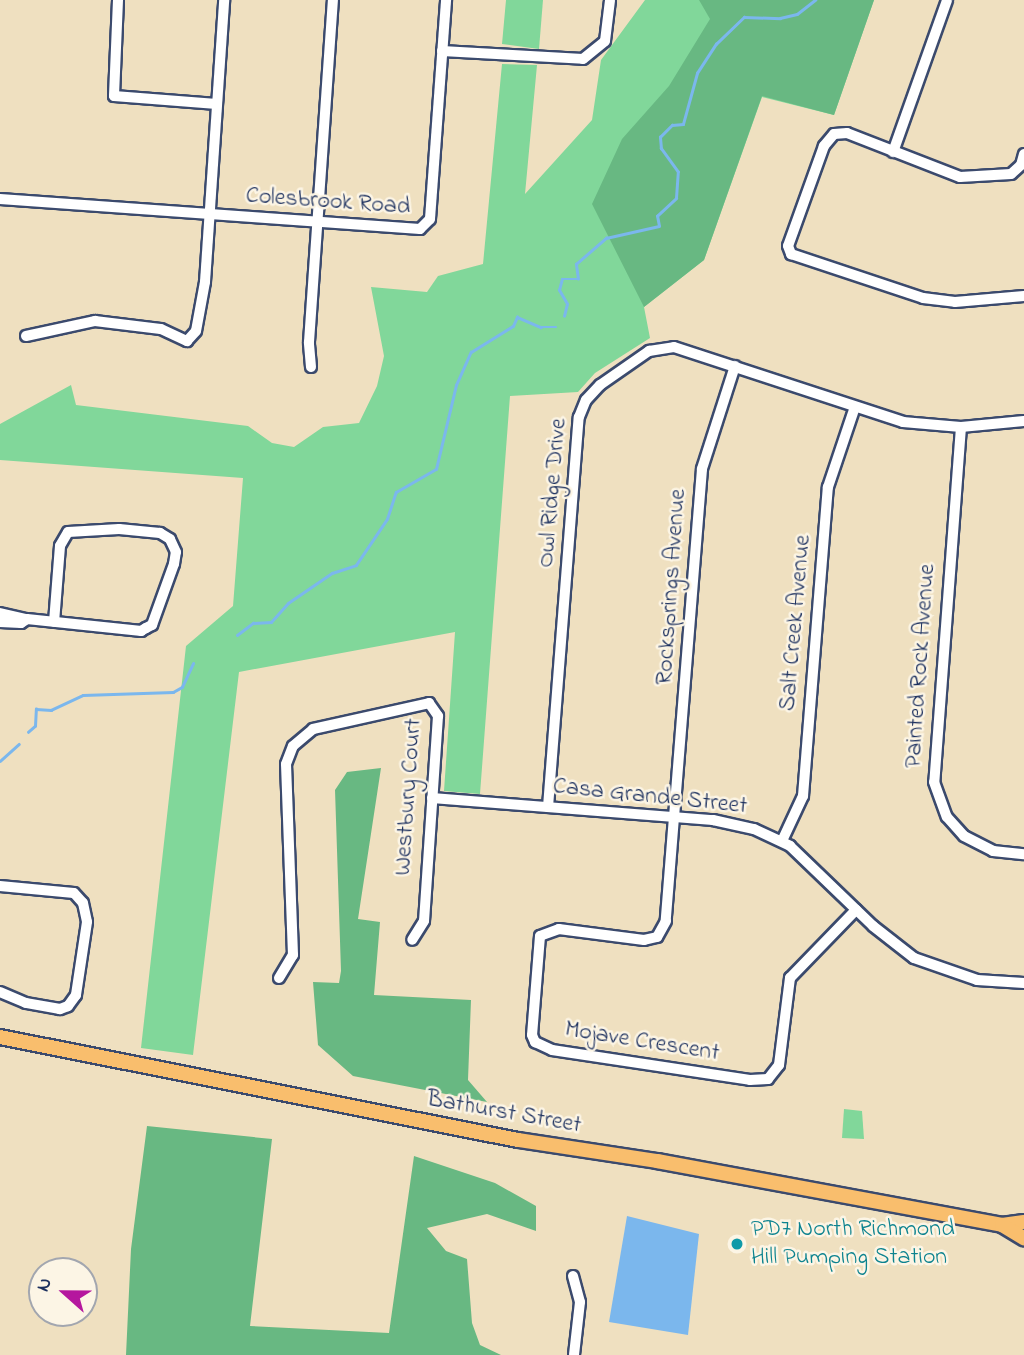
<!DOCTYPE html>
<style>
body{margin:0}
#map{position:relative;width:1024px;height:1355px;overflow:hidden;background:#efe0c0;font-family:"Indie Flower",sans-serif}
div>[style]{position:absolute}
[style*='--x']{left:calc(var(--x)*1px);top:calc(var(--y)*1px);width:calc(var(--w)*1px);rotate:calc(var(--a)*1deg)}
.green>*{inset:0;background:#81d79a}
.forest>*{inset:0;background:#68b882}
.water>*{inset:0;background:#7bb7ed}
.stream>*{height:2.5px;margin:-1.25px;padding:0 1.25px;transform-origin:1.25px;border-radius:1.25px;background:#7bb7ed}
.roads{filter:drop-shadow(2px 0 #3b4a6d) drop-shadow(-2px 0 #3b4a6d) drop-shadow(0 2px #3b4a6d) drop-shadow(0 -2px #3b4a6d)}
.minor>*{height:10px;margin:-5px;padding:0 5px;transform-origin:5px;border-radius:5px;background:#fff}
.major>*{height:14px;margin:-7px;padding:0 7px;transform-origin:7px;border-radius:7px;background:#f9be6d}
.dots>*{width:19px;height:19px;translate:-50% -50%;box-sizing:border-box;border:4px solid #fcf5e5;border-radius:50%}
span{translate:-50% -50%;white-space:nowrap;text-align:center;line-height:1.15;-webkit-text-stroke:5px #fcf5e5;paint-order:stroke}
.street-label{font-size:24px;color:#1b2f5e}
.culture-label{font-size:24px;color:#0d838f}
.left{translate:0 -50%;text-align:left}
.north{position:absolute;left:28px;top:1257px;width:70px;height:70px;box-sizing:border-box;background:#fcf5e5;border:2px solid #a2a6af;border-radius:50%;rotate:291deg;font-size:19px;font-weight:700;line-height:28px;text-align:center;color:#1b2f5e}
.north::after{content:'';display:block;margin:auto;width:24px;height:32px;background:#b5179e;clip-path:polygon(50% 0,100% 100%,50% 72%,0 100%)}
</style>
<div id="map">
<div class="green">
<div style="clip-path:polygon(506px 0,543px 0,539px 49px,502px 44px)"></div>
<div style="clip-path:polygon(645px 0,874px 0,834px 115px,762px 97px,704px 260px,644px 307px,650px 338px,595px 373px,578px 392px,510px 396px,480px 794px,444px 791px,455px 632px,239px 672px,193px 1055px,141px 1048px,186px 646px,233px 606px,243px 478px,0 460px,0 424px,71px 385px,76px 405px,248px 426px,272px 443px,294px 447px,323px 427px,359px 423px,377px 386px,384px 356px,371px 287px,427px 292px,438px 276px,483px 264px,502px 64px,537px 65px,525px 194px,592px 120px,601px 60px)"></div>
<div style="clip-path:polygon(844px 1109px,862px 1111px,864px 1139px,842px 1138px)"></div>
</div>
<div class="forest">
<div style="clip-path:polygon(699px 0,874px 0,834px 115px,762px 96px,704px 260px,644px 307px,592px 204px,622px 139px,669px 86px,710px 19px)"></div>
<div style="clip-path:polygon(381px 768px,358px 919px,380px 922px,374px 995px,471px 1000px,468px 1080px,487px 1102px,353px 1076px,318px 1045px,313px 982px,339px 983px,341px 971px,335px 790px,347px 772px)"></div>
<div style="clip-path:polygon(147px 1126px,272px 1139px,250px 1326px,389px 1333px,414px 1156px,495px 1183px,536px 1206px,536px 1231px,487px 1214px,427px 1228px,446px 1251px,467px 1259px,472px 1323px,480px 1345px,501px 1355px,126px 1355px,131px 1249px)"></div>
</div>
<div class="water">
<div style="clip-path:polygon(627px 1216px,699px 1234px,688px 1335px,609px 1322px)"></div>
</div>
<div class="stream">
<div style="--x:564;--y:316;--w:12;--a:-76"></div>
<div style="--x:567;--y:304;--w:16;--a:-120"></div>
<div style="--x:559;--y:290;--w:11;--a:-75"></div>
<div style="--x:562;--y:279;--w:16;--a:0"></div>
<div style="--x:578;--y:279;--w:15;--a:-98"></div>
<div style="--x:576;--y:264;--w:40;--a:-41"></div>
<div style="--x:606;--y:238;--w:54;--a:-12.8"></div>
<div style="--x:659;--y:226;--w:10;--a:-101"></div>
<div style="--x:657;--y:216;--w:26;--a:-43"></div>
<div style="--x:676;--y:198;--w:26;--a:-86"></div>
<div style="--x:678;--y:172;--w:29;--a:-126"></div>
<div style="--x:661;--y:149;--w:12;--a:-95"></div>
<div style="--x:660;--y:137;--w:17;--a:-45"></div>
<div style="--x:672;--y:125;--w:11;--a:-5"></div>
<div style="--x:683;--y:124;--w:53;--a:-74.6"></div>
<div style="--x:697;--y:73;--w:35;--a:-57"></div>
<div style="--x:716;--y:44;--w:39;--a:-44"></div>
<div style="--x:744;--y:17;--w:36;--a:2"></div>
<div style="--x:780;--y:18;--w:17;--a:-13"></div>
<div style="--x:797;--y:14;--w:23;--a:-38"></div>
<div style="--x:237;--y:635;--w:20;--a:-37"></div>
<div style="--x:253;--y:623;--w:18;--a:-3"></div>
<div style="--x:271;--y:622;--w:25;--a:-48"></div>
<div style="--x:288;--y:603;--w:53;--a:-34.3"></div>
<div style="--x:332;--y:573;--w:25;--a:-18"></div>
<div style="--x:356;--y:565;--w:55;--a:-56"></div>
<div style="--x:387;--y:519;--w:28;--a:-72"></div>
<div style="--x:396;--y:492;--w:46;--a:-29.9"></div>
<div style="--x:436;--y:469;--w:86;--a:-76.6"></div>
<div style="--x:456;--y:385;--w:36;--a:-66"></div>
<div style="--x:471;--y:352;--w:49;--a:-31.8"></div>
<div style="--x:513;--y:326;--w:10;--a:-66"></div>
<div style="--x:517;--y:317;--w:26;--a:23"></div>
<div style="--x:541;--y:327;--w:15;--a:0"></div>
<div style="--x:28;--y:732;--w:9;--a:-41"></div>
<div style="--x:35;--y:726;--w:17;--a:-87"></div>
<div style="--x:36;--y:709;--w:15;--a:4"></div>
<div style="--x:51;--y:710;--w:35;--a:-25"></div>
<div style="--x:83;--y:695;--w:90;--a:-1.9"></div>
<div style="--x:173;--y:692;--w:10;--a:-29"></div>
<div style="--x:182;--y:687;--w:26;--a:-65"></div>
<div style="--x:0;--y:761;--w:25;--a:-42"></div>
</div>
<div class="roads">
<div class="minor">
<div style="--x:118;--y:0;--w:96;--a:92.4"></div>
<div style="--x:114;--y:96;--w:103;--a:4.4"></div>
<div style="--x:442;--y:51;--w:141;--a:3.2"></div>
<div style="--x:583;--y:59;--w:28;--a:-39"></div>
<div style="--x:605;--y:41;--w:41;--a:-83"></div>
<div style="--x:893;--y:152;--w:161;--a:-70.4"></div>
<div style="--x:1024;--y:154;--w:11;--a:105"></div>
<div style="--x:1021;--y:165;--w:13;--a:138"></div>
<div style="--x:1011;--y:174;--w:51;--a:176.6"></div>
<div style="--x:960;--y:177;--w:121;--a:-158.7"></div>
<div style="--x:847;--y:133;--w:13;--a:176"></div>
<div style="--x:834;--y:134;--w:16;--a:130"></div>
<div style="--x:824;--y:146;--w:106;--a:109.8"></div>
<div style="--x:788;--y:246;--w:9;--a:69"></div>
<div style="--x:791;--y:254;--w:139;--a:18.4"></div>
<div style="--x:923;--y:298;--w:32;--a:7"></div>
<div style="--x:955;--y:302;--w:69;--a:-5"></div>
<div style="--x:0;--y:199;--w:421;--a:4.1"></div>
<div style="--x:420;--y:229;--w:14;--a:-45"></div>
<div style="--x:430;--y:219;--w:220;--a:-85.8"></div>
<div style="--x:26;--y:336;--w:71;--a:-12.3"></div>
<div style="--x:95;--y:321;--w:66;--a:6.9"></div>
<div style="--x:161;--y:329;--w:29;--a:25"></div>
<div style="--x:187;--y:341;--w:13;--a:-48"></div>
<div style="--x:196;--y:331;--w:50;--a:-79.6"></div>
<div style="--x:205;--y:282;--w:283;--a:-86.1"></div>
<div style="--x:735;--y:366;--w:108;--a:107.8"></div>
<div style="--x:702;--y:469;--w:453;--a:94.6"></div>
<div style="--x:666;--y:921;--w:18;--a:119"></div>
<div style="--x:657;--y:937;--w:13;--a:167"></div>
<div style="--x:644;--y:940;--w:86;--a:-172.6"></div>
<div style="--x:559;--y:929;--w:20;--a:160"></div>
<div style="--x:540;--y:936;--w:99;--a:94.6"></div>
<div style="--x:532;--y:1035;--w:8;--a:67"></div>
<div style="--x:535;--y:1042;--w:19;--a:25"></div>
<div style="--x:552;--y:1050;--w:200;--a:8.6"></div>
<div style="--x:750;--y:1080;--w:18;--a:-3"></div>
<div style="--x:768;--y:1079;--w:18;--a:-52"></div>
<div style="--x:779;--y:1065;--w:88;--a:-82.8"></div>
<div style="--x:790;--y:978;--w:95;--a:-45.9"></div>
<div style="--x:311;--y:367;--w:25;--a:-95"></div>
<div style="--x:309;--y:342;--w:343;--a:-86"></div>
<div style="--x:961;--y:427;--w:356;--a:94.3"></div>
<div style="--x:934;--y:782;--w:37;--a:70"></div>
<div style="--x:947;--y:817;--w:25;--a:48"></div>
<div style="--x:964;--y:836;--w:33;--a:27"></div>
<div style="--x:993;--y:851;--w:31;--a:6"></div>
<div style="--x:0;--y:613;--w:28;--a:13"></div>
<div style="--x:27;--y:619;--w:115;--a:6"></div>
<div style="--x:141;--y:631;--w:6;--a:-31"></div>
<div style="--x:146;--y:628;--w:7;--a:-27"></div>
<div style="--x:152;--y:625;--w:65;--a:-70.2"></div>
<div style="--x:174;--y:564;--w:12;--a:-81"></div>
<div style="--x:176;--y:552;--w:14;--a:-115"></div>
<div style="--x:170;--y:539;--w:12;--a:-149"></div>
<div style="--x:160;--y:533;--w:41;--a:-174.4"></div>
<div style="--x:119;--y:529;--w:51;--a:176.6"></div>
<div style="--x:68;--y:532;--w:16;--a:120"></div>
<div style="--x:60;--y:546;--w:76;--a:94.5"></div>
<div style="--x:0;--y:622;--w:21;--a:3"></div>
<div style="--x:21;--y:623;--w:7;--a:-34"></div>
<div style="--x:432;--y:798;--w:282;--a:4.5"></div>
<div style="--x:713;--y:820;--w:42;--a:12.4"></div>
<div style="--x:754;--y:829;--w:40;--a:25"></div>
<div style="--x:790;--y:846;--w:115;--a:43.9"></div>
<div style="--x:873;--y:926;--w:52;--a:38"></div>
<div style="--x:914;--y:958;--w:67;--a:19.2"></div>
<div style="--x:977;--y:980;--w:47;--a:3.7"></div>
<div style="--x:548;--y:807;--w:391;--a:-85.5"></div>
<div style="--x:579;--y:417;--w:18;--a:-68"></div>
<div style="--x:586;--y:400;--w:21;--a:-47"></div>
<div style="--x:600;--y:385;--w:60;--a:-34.8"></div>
<div style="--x:649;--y:351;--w:25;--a:-9"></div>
<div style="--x:674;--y:347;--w:241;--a:18.1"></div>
<div style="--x:903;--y:422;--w:58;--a:4.9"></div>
<div style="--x:961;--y:427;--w:63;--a:-5.4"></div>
<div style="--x:782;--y:841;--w:50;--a:-65"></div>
<div style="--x:803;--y:796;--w:310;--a:-85.4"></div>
<div style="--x:828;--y:487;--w:84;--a:-71.4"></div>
<div style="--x:0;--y:886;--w:74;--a:5.4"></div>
<div style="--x:74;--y:893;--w:13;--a:48"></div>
<div style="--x:83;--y:903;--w:19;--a:78"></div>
<div style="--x:87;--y:922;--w:74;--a:98.6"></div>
<div style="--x:76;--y:995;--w:14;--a:126"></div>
<div style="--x:68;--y:1006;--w:9;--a:159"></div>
<div style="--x:60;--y:1009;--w:35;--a:-170"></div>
<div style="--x:26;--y:1003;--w:28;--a:-157"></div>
<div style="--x:279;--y:978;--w:27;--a:-59"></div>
<div style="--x:293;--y:955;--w:191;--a:-92.1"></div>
<div style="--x:286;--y:764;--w:19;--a:-69"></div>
<div style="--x:293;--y:746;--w:26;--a:-40"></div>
<div style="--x:313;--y:729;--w:119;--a:-12.6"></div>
<div style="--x:429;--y:703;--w:16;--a:55"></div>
<div style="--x:438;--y:716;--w:205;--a:93.9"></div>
<div style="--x:424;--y:921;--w:22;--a:122"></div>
<div style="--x:573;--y:1276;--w:27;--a:75"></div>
<div style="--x:580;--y:1302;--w:53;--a:96.5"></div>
</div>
<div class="major">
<div style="--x:0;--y:1037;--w:528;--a:11.25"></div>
<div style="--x:518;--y:1140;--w:141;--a:8.6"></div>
<div style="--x:657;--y:1161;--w:351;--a:10.5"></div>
<div style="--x:1002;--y:1225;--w:22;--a:-8"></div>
<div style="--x:1002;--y:1225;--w:26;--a:31"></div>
</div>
</div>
<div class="dots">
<div style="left:737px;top:1244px;background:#0f9aa8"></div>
</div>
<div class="street-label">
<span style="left:328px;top:202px;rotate:4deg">Colesbrook Road</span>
<span style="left:553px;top:493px;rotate:-85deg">Owl Ridge Drive</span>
<span style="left:672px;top:587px;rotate:-86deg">Rocksprings Avenue</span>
<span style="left:796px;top:623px;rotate:-85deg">Salt Creek Avenue</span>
<span style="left:921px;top:666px;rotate:-86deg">Painted Rock Avenue</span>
<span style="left:409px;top:797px;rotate:-86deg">Westbury Court</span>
<span style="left:650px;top:797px;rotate:6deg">Casa Grande Street</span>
<span style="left:642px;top:1042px;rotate:9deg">Mojave Crescent</span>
<span style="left:504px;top:1113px;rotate:10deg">Bathurst Street</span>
</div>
<div class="culture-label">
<span class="left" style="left:751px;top:1244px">PD7 North Richmond<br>Hill Pumping Station</span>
</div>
<div class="north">N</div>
</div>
